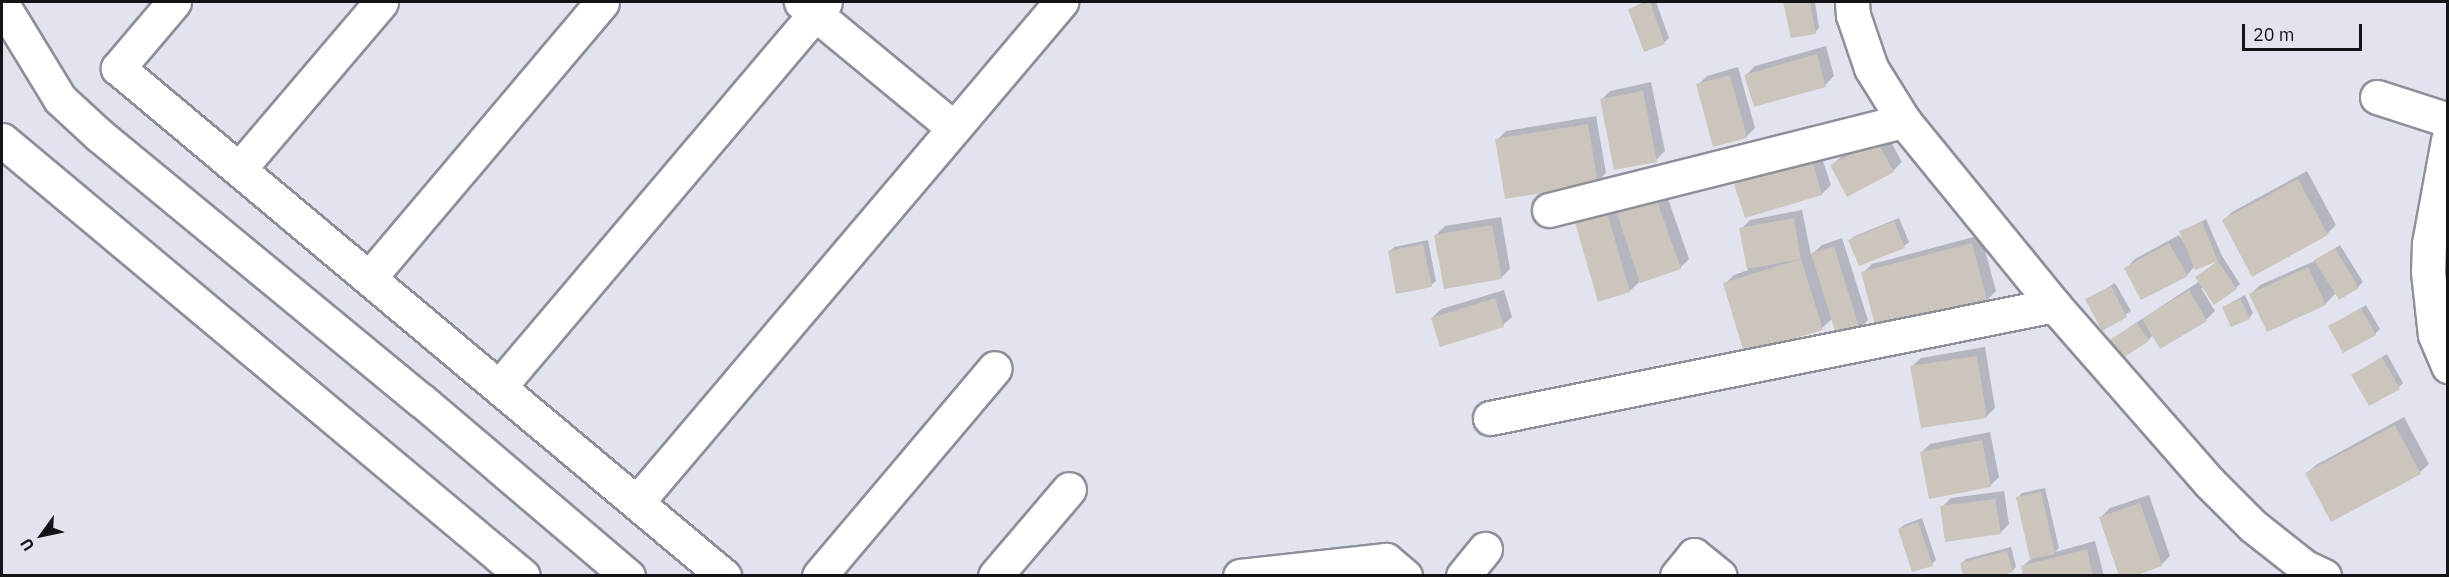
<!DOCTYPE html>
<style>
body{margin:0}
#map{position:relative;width:2449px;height:577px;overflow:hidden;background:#e1e4ef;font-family:"IBM Plex Sans",sans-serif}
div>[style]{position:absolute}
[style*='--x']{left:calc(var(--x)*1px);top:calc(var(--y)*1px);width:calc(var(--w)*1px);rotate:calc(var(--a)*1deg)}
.shadow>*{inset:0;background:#0003}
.building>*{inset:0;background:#ccc5bc}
.roads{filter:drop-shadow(2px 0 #8d909a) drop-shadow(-2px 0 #8d909a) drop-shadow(0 2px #8d909a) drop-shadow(0 -2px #8d909a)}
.minor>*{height:33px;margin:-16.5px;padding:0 16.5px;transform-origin:16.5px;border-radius:16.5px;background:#fff}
span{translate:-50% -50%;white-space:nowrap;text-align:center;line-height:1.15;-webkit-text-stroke:4.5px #e1e4ef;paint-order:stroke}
.frame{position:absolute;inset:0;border:3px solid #131417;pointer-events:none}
.north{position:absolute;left:12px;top:505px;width:60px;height:60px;-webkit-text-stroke:4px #e1e4ef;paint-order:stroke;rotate:237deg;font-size:16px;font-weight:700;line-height:24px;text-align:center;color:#131417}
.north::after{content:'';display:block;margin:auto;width:21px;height:27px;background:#131417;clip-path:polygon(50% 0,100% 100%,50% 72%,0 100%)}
.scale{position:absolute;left:2242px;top:24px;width:120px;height:27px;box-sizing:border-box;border:3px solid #131417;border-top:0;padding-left:8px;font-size:18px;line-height:21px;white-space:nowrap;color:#131417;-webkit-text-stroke:4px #e1e4ef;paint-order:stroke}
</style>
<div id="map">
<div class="shadow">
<div style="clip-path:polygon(1644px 2px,1656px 2px,1669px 38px,1664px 43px,1630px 9px)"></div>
<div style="clip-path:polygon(1785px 2px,1815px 2px,1819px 28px,1815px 32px,1792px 36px)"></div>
<div style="clip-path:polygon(1826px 46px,1834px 76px,1825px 85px,1746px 75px,1755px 66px)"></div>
<div style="clip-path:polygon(1738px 67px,1755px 128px,1746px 137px,1698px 85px,1707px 76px)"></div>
<div style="clip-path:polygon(1651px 82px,1665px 151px,1656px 160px,1601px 100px,1610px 91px)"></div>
<div style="clip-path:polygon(1596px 116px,1606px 173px,1597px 182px,1497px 140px,1506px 131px)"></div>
<div style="clip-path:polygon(1886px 133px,1902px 162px,1893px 171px,1832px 165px,1841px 157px)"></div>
<div style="clip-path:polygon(1820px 152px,1831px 185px,1822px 194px,1746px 216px,1735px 185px,1744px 176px)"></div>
<div style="clip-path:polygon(2307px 171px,2336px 225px,2327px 234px,2223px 221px,2232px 212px)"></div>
<div style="clip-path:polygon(1665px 190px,1689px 259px,1680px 268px,1641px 280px,1630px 291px,1584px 210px,1615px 201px,1618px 212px,1627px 203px)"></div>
<div style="clip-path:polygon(1802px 210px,1811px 255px,1822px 245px,1842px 238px,1868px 320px,1859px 329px,1833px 318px,1822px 328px,1725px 284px,1734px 275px,1748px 270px,1741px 229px,1750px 220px)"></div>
<div style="clip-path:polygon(1501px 217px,1510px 269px,1501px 278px,1436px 235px,1445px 226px)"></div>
<div style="clip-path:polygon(1899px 218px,1909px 242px,1904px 246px,1860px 264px,1850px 240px,1855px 236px)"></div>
<div style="clip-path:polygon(2206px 219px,2222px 256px,2240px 284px,2236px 288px,2201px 288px,2215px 311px,2206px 320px,2161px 347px,2153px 335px,2148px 340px,2113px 338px,2200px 281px,2197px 277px,2218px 261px,2196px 268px,2195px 266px,2187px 275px,2126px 268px,2135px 259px,2179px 235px,2186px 245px,2181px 232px)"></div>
<div style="clip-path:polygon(1981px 235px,1996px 291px,1987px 300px,1877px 327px,1863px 273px,1872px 264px)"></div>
<div style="clip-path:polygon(1428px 240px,1436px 281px,1431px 285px,1389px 252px,1394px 247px)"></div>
<div style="clip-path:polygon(2340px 245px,2363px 282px,2358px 287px,2336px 293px,2325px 304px,2251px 294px,2260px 285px,2317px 260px)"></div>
<div style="clip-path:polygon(2115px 283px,2131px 311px,2103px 329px,2087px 300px)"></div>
<div style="clip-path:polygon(1504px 290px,1512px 317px,1503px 325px,1432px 318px,1441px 309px)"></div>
<div style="clip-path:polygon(2245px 295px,2253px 313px,2249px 318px,2224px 307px)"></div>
<div style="clip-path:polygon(2366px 305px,2380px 329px,2375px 334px,2330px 326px)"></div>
<div style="clip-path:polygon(1985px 347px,1995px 408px,1986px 417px,1912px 366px,1921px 358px)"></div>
<div style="clip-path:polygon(2387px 354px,2403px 383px,2399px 387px,2353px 375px)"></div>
<div style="clip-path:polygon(2404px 417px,2429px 464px,2420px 472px,2307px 473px,2316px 465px)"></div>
<div style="clip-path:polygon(1990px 432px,1999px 477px,1990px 486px,1921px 453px,1930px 444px)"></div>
<div style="clip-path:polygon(2045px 488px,2059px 548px,2055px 552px,2095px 541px,2104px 576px,2025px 576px,2022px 567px,2032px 558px,2017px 498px,2022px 493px)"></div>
<div style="clip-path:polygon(2004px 491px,2009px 524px,2000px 533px,1942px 507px,1951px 498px)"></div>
<div style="clip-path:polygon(2149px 495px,2170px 556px,2161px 565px,2101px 517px,2110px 508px)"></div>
<div style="clip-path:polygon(1922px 518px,1936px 560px,1932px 564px,1899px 529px,1904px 525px)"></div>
<div style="clip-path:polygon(2011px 547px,2016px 567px,2012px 571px,1961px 564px,1966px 559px)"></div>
</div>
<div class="building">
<div style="clip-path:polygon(1650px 2px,1665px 44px,1644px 52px,1628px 9px)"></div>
<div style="clip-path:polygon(1783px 2px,1810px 2px,1816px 34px,1791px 38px)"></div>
<div style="clip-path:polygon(1817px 54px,1826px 87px,1754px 107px,1744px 75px)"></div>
<div style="clip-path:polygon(1730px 75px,1747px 138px,1713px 147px,1696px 84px)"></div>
<div style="clip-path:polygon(1643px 91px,1657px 162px,1614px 170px,1600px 99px)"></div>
<div style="clip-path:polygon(1588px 124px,1598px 184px,1505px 199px,1495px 139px)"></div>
<div style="clip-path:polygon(1877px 141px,1894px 172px,1847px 197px,1830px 165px)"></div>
<div style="clip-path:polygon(1812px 160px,1822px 195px,1745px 218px,1734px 184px)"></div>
<div style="clip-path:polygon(2298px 179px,2328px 235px,2252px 277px,2222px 220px)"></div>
<div style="clip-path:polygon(1656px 198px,1681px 269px,1640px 283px,1616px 211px)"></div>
<div style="clip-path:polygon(1606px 209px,1630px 292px,1598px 302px,1574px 219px)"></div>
<div style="clip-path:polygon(1794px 218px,1801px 259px,1823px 330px,1744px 353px,1723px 283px,1801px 259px,1747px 269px,1739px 228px)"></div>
<div style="clip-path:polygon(1894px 221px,1905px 248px,1859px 266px,1848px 240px)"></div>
<div style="clip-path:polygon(2202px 222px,2218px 261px,2195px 270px,2179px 231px)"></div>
<div style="clip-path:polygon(1492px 225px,1502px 279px,1444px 289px,1434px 235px)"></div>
<div style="clip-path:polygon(1972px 243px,1987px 301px,1876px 329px,1861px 272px)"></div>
<div style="clip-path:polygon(2169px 243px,2188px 276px,2141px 300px,2124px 268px)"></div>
<div style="clip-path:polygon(1423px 244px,1432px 287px,1396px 294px,1388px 251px)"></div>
<div style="clip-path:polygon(1834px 246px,1860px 331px,1837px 337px,1811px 253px)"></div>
<div style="clip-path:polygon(2335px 248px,2359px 288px,2339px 300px,2314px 260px)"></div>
<div style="clip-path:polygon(2218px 261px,2237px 289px,2214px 305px,2195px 277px)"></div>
<div style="clip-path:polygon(2308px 267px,2326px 305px,2267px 332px,2249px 294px)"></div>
<div style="clip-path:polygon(2111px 286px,2127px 317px,2102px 331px,2085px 299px)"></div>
<div style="clip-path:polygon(2189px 290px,2207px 321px,2160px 349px,2142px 319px)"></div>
<div style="clip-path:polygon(1495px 298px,1504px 327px,1440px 347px,1431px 318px)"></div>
<div style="clip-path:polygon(2241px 299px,2250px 319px,2231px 327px,2222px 307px)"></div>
<div style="clip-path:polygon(2361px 308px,2376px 335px,2343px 353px,2328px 326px)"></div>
<div style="clip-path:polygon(2137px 323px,2149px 341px,2118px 361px,2106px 342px)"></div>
<div style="clip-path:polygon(1977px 356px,1987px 418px,1921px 428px,1910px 366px)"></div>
<div style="clip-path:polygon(2382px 357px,2400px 389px,2369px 406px,2351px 375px)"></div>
<div style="clip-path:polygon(2395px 425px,2421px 474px,2331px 522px,2305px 473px)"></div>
<div style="clip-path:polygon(1982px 440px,1991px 487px,1929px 499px,1920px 452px)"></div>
<div style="clip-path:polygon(2041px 492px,2055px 554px,2030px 559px,2016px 497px)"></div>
<div style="clip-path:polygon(1995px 499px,2001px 534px,1945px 542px,1940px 506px)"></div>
<div style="clip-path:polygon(2140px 503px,2162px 566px,2135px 576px,2119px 576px,2099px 517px)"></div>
<div style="clip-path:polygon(1918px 522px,1933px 566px,1912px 572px,1898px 529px)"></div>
<div style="clip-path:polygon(2087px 549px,2093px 576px,2023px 576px,2021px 566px)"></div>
<div style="clip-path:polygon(2007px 551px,2013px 572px,2001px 576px,1963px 576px,1960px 563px)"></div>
</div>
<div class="roads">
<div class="minor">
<div style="--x:174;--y:2;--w:87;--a:130.3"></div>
<div style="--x:118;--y:68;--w:791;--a:39.97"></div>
<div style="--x:801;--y:2;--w:198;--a:39.5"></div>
<div style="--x:1852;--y:2;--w:13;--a:86"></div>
<div style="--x:1853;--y:15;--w:56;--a:71.2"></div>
<div style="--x:1871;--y:68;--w:62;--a:58.1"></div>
<div style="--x:1904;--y:121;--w:237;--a:50.8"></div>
<div style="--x:2054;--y:305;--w:235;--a:48.8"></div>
<div style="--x:2209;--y:482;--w:62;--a:45"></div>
<div style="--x:2253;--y:526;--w:66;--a:38.3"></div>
<div style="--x:2305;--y:567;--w:21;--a:25"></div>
<div style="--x:2;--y:4;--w:111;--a:58.6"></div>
<div style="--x:60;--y:99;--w:53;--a:42.7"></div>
<div style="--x:99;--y:135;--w:417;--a:39.5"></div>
<div style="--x:421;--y:400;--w:272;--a:40.4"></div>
<div style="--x:2377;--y:97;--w:75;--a:17.9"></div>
<div style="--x:2;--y:140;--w:679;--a:39.92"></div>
<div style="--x:2448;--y:140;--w:106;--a:100.4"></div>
<div style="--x:2429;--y:244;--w:28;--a:92"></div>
<div style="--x:2428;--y:272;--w:63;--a:83.7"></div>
<div style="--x:2435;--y:335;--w:34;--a:67"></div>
<div style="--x:239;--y:169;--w:219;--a:-49.6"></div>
<div style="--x:1549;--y:210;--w:366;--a:-14.1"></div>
<div style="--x:369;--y:278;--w:361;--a:-49.8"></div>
<div style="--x:499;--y:387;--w:504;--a:-49.74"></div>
<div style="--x:1490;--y:418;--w:575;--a:-11.33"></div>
<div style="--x:637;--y:502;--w:656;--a:-49.7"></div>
<div style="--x:819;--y:576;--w:272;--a:-49.8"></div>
<div style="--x:995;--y:576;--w:114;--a:-49.6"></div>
<div style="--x:1240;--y:576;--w:147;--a:-6.3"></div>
<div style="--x:1386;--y:560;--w:25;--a:40"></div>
<div style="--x:1463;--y:576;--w:35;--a:-51"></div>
<div style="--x:1677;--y:576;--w:27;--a:-51"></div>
<div style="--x:1694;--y:555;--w:33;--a:39"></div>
</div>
</div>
<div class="frame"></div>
<div class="north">U</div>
<div class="scale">20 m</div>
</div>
